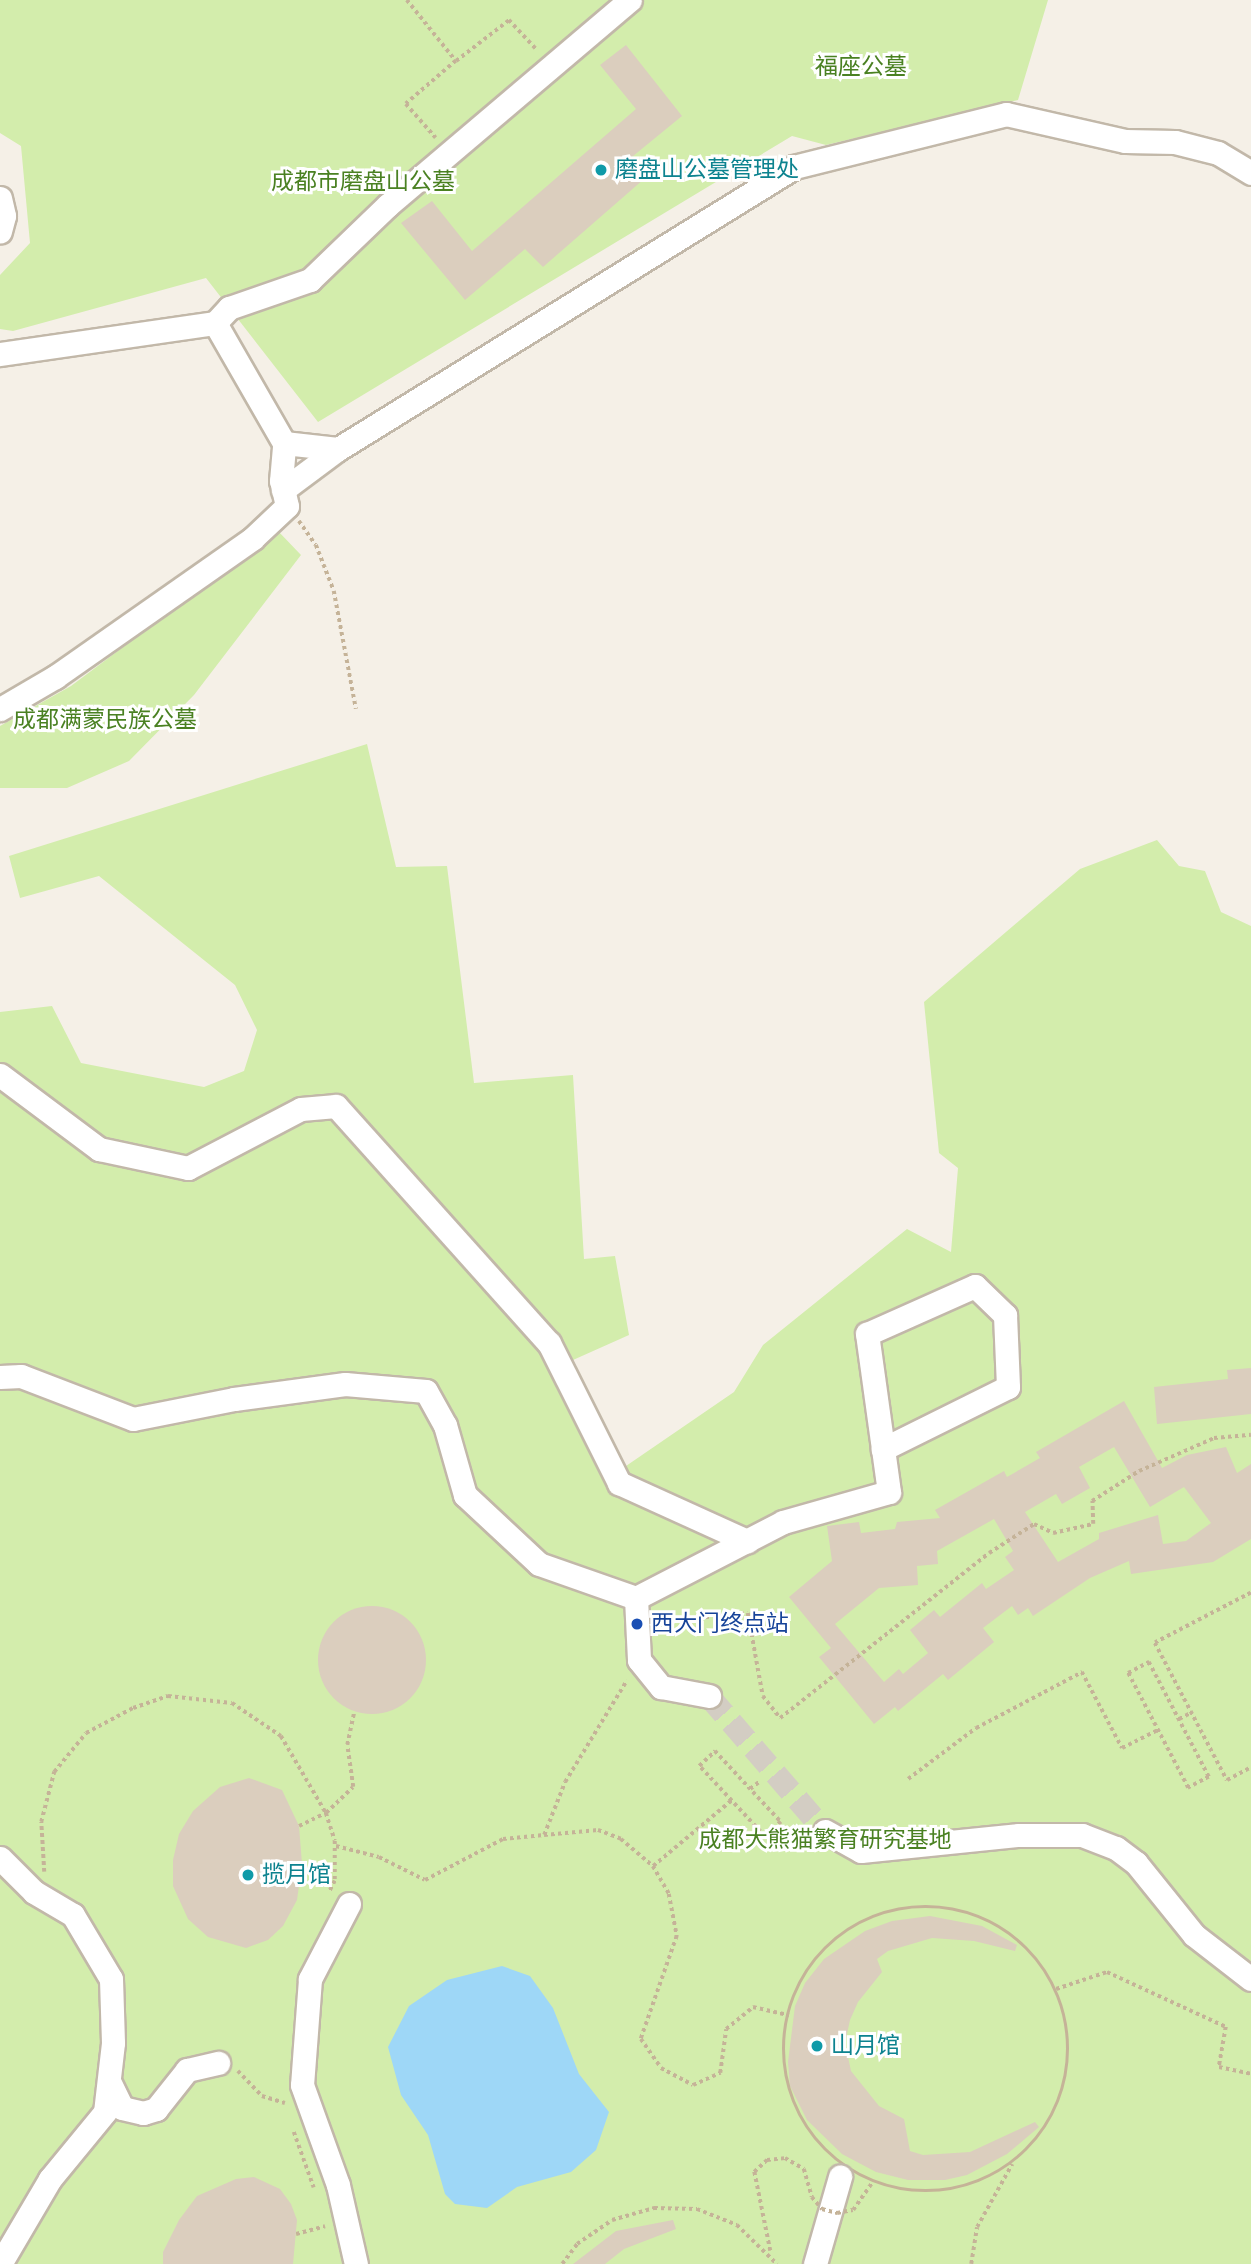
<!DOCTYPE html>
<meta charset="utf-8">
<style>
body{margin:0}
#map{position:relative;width:1251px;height:2264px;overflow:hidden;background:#f5f0e7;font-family:"Varela Round","Noto Sans SC",sans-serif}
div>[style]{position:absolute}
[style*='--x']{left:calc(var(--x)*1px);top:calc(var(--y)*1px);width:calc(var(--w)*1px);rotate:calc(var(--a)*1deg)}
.green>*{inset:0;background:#d3edac}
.water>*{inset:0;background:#9ed7f7}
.building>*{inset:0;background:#dbcebe}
.round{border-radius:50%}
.minor-tunnel>*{height:23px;margin-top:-11.5px;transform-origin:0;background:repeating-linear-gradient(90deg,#d3cdc3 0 23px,transparent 0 34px)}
.path>*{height:3.5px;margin-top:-1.75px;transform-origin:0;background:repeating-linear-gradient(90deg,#c5b398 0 3.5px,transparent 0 7px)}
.path>.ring{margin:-1.75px;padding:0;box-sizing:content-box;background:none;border:3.5px solid #c5b398;border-radius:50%}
.roads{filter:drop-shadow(2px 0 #c2b8a9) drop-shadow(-2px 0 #c2b8a9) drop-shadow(0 2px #c2b8a9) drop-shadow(0 -2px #c2b8a9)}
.minor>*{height:23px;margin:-11.5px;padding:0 11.5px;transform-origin:11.5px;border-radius:11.5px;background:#fff}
.path-bridge>*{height:3.5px;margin-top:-1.75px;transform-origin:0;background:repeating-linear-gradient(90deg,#c5b398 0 3.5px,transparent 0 7px)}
.dots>*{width:19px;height:19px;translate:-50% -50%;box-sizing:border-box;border:4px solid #fff;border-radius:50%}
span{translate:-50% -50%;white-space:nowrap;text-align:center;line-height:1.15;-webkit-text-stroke:6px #fff;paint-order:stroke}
.park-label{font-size:23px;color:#4a8122}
.culture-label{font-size:23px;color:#0d838f}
.left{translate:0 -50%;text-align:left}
.transit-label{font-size:23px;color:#164399}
</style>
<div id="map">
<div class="green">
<div style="clip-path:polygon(0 0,1048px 0,1018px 100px,826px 145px,792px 136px,318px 422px,206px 278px,13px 331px,0 329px,0 275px,30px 243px,21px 146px,0 133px)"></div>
<div style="clip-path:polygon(278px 531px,301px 555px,194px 695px,129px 761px,67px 788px,0 788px,0 726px,71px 686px)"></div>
<div style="clip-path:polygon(367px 744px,396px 867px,447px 866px,474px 1083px,573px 1075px,584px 1259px,615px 1256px,629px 1335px,573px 1360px,626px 1466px,734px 1392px,763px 1345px,907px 1229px,951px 1252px,958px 1168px,939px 1153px,924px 1002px,1080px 869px,1157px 840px,1179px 866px,1205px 871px,1221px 912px,1251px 926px,1251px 2264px,0 2264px,0 1012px,52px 1006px,81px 1063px,204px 1087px,244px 1071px,257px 1030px,235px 985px,99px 876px,20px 898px,9px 856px)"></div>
</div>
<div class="water">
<div style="clip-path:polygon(502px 1966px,530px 1976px,553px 2008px,579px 2074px,609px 2112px,596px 2150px,571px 2172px,517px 2187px,487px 2208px,455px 2204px,445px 2194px,428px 2135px,401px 2095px,388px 2047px,409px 2006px,447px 1980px)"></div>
</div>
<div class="building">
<div style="clip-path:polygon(626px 45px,682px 116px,627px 161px,644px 179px,543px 267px,525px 249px,465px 300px,401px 223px,432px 201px,472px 251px,636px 109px,600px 65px)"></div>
<div style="clip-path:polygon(1251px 1368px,1251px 1414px,1157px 1424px,1154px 1387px,1228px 1379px,1227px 1370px)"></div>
<div style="clip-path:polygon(evenodd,1124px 1401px,1162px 1468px,1187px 1455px,1226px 1447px,1237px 1473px,1251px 1464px,1251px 1539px,1213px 1562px,1131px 1574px,1129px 1561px,1090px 1578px,1033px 1616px,1028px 1608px,1018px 1615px,1012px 1606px,983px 1628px,994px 1642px,948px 1680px,943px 1674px,898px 1711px,895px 1707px,874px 1724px,819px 1657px,831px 1648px,789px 1597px,832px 1561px,827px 1526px,859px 1522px,861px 1533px,895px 1529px,897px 1522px,940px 1518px,935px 1510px,1004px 1471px,1007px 1477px,1040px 1458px,1036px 1452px,1124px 1401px,1114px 1447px,1150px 1507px,1184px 1487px,1211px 1523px,1186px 1541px,1163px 1544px,1158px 1515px,1099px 1533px,1099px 1539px,1058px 1562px,1025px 1512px,1056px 1494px,1062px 1504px,1090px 1488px,1079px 1467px,1114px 1447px,1124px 1401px,994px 1519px,1013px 1551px,1005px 1557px,1014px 1570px,986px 1589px,982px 1583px,940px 1617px,934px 1610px,910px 1630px,928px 1653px,903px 1674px,899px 1669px,884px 1682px,835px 1624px,879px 1588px,918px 1585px,917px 1566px,938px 1564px,937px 1551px,994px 1519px)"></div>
<div class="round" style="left:318px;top:1606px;width:108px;height:108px"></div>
<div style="clip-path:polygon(249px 1778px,282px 1790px,299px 1826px,302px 1864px,297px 1900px,283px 1926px,268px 1940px,246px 1948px,208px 1937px,188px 1919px,173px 1886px,173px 1860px,179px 1834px,193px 1811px,220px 1787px)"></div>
<div style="clip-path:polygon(930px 1916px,982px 1926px,1017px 1945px,1015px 1951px,974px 1941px,932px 1938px,888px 1951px,877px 1959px,882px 1972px,858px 2002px,850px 2020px,845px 2043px,851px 2071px,879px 2106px,904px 2119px,910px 2151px,923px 2155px,970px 2152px,1035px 2122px,1039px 2127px,1007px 2154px,967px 2175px,945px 2180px,908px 2180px,876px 2172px,842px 2154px,807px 2120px,790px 2086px,788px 2062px,795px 2006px,805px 1983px,824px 1959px,865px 1931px,892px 1921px)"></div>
<div style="clip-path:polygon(254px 2177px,280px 2189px,291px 2204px,297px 2220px,293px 2264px,163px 2264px,163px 2252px,179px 2220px,197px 2196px,236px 2179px)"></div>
<div style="clip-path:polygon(673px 2220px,676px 2229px,624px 2249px,605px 2264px,573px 2264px,616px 2231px)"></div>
</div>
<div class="minor-tunnel">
<div style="--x:709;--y:1696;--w:178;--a:49.3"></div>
</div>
<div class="path">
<div style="--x:407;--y:0;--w:78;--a:51.2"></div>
<div style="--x:456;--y:61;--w:66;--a:139.3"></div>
<div style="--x:406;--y:104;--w:45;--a:48.6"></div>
<div style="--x:456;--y:61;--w:67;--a:-37.7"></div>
<div style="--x:509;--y:20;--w:42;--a:46.9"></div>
<div style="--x:299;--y:521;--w:29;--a:55"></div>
<div style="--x:316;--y:545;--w:49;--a:68.6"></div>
<div style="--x:334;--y:591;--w:120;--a:79.4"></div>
<div style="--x:1251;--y:1593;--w:108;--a:152.5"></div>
<div style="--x:1155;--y:1643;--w:155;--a:62.3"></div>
<div style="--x:1227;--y:1780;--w:27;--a:-28"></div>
<div style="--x:657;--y:1622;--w:91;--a:-5.6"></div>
<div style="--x:748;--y:1613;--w:84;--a:79.8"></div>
<div style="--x:763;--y:1696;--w:28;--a:52"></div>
<div style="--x:780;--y:1718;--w:266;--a:-38.3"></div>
<div style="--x:989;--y:1553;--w:54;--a:-32.8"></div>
<div style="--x:1034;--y:1524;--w:21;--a:25"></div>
<div style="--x:1053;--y:1533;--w:41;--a:-12.7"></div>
<div style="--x:1093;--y:1524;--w:23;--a:-92"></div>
<div style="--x:1092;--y:1501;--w:56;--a:-32.6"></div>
<div style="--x:1139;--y:1471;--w:82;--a:-23.7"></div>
<div style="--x:1214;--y:1438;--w:37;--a:-5"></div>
<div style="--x:1149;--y:1662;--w:130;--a:62.4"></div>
<div style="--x:1209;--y:1777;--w:24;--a:152"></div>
<div style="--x:1188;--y:1788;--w:130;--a:-117.6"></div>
<div style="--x:1128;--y:1673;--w:24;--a:-28"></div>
<div style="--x:1179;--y:1719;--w:15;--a:-28"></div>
<div style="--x:715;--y:1751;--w:97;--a:47.1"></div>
<div style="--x:781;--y:1822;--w:22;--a:137"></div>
<div style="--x:765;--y:1837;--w:97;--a:-132.9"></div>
<div style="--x:699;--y:1766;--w:22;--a:-43"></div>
<div style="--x:908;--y:1779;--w:85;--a:-36.9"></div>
<div style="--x:976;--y:1728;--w:120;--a:-27.8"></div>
<div style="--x:1082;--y:1672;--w:86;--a:62.2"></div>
<div style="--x:1122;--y:1748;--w:40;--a:-26.6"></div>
<div style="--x:750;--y:1789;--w:11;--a:-38"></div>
<div style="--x:299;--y:1826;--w:30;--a:-26"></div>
<div style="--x:326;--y:1813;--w:37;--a:-44"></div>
<div style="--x:353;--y:1787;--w:42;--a:-98.1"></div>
<div style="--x:347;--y:1745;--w:34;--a:-78"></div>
<div style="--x:544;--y:1835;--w:54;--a:-5.3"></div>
<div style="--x:598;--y:1830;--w:25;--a:21"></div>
<div style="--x:621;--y:1839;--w:42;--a:40.2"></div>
<div style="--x:653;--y:1866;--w:32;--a:60"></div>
<div style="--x:669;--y:1894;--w:43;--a:79.2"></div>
<div style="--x:677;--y:1936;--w:109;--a:109.3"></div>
<div style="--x:641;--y:2039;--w:35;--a:55"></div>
<div style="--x:661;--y:2068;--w:36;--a:28"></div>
<div style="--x:693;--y:2085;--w:30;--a:-24"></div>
<div style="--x:720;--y:2073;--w:44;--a:-82.2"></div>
<div style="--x:726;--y:2029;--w:35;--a:-39"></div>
<div style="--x:753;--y:2007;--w:37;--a:13"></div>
<div style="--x:336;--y:1846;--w:44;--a:14.3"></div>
<div style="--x:379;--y:1857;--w:51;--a:26.6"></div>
<div style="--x:425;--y:1880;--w:88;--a:-27.7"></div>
<div style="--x:503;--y:1839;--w:41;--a:-5.6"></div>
<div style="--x:544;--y:1835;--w:57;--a:-68.4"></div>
<div style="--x:565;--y:1782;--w:119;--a:-58.7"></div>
<div style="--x:653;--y:1866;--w:103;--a:-39.9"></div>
<div style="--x:44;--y:1872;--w:50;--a:-93.4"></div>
<div style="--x:41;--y:1822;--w:52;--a:-75.4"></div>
<div style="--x:54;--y:1772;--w:50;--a:-50.6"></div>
<div style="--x:86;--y:1733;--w:53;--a:-28"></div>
<div style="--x:133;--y:1708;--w:37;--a:-19"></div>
<div style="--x:168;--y:1696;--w:64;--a:6.2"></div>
<div style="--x:232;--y:1703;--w:59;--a:34"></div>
<div style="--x:281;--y:1736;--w:89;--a:59.7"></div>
<div style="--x:326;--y:1813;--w:29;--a:72"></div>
<div style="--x:335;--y:1841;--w:40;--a:90"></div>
<div style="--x:335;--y:1881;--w:11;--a:117"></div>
<div class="ring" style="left:784px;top:1907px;width:280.5px;height:280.5px"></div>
<div style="--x:1056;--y:1989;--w:54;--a:-18.4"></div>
<div style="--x:1107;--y:1972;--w:131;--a:24.8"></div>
<div style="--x:1226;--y:2027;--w:41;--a:99.9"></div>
<div style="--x:1219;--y:2067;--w:33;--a:12"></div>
<div style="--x:238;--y:2071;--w:35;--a:46"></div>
<div style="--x:262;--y:2096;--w:24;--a:17"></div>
<div style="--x:294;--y:2132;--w:59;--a:70.3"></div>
<div style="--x:296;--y:2234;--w:30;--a:-15"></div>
<div style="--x:770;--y:2251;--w:81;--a:-101.4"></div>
<div style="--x:754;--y:2172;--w:18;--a:-43"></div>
<div style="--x:767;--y:2160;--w:18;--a:-6"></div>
<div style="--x:562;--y:2264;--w:25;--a:-53"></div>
<div style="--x:577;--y:2244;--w:42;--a:-34.4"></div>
<div style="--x:612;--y:2220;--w:44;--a:-15.9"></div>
<div style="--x:654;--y:2208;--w:43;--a:1.3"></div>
<div style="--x:697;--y:2209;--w:43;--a:21.8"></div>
<div style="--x:737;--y:2225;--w:56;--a:44.3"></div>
<div style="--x:971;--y:2264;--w:37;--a:-81"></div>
<div style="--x:977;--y:2227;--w:72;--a:-60.9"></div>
</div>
<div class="roads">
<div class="minor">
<div style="--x:0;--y:198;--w:18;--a:77"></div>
<div style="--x:4;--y:216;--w:16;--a:105"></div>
<div style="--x:215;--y:323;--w:21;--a:-47"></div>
<div style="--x:229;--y:308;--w:86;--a:-19.1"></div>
<div style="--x:310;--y:280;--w:108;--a:-43.9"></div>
<div style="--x:388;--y:205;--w:317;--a:-40.3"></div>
<div style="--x:0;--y:354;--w:217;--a:-8.2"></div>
<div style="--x:215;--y:323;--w:138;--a:60.1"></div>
<div style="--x:284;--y:443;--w:54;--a:6.3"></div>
<div style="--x:338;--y:449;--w:536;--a:-31.73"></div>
<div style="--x:794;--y:167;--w:219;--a:-14"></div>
<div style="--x:1006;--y:114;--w:122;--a:12.8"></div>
<div style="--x:1125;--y:141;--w:50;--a:1.1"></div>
<div style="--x:1175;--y:142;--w:44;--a:14.3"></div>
<div style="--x:1218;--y:153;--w:39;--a:31"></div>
<div style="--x:283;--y:490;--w:69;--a:-36.7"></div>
<div style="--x:0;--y:709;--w:64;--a:-30.2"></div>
<div style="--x:55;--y:677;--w:241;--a:-35"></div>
<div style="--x:252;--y:539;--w:48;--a:-43.3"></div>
<div style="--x:287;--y:506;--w:26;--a:-103"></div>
<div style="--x:281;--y:481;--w:38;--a:-85"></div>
<div style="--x:0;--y:1075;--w:124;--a:36.8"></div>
<div style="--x:99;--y:1149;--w:91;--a:12.1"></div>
<div style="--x:188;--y:1168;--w:127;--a:-27.6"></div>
<div style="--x:301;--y:1109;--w:35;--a:-5"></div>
<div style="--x:336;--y:1106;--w:319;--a:48.1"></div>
<div style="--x:549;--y:1343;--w:157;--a:63.4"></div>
<div style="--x:619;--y:1483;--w:141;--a:24.4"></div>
<div style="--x:0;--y:1377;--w:21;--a:-3"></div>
<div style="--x:21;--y:1376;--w:120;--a:21"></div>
<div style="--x:133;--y:1419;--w:103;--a:-11.2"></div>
<div style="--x:234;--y:1399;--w:112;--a:-7.7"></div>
<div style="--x:345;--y:1384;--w:81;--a:4.9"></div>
<div style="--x:426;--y:1391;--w:39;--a:61"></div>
<div style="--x:445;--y:1425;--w:73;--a:74.1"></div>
<div style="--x:465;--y:1495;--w:101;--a:43"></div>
<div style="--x:539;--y:1564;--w:103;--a:19.3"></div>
<div style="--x:636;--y:1598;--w:62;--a:87.2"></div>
<div style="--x:639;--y:1660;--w:35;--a:51"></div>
<div style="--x:661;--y:1687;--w:49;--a:10.6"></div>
<div style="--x:636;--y:1598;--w:165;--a:-27.3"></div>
<div style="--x:783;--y:1522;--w:110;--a:-15.8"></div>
<div style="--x:889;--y:1492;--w:160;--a:-97.9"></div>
<div style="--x:867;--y:1334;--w:118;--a:-24"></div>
<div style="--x:975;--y:1286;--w:42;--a:44"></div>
<div style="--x:1005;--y:1315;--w:72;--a:87.6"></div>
<div style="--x:1008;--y:1387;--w:140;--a:153.6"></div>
<div style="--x:825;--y:1831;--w:41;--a:29.1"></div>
<div style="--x:861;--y:1851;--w:159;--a:-5.8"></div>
<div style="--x:1019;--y:1835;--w:63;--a:0"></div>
<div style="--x:1082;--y:1835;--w:36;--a:21"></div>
<div style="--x:1116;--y:1848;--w:25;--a:37"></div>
<div style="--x:1136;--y:1863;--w:92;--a:51.1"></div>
<div style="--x:1194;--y:1935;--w:72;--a:37.7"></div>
<div style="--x:0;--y:1858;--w:48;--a:45"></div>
<div style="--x:34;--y:1892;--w:45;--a:30.5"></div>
<div style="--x:73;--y:1915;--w:74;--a:59.3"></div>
<div style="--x:111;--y:1979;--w:64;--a:88.2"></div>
<div style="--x:113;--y:2043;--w:69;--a:96.6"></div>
<div style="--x:105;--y:2112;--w:87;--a:129.4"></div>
<div style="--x:50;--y:2179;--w:99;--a:120.5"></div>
<div style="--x:349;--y:1904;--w:85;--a:117.5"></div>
<div style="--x:310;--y:1979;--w:106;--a:94.3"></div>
<div style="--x:302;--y:2085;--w:106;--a:70.2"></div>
<div style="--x:338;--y:2185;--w:81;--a:77.2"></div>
<div style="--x:109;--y:2081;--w:30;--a:64"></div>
<div style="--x:122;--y:2108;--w:22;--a:13"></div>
<div style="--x:143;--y:2113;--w:14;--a:-17"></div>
<div style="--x:156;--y:2109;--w:50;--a:-51.5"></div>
<div style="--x:187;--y:2070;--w:32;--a:-13"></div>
<div style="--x:815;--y:2264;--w:91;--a:-74"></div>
</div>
</div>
<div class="path-bridge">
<div style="--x:785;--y:2158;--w:22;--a:30"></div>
<div style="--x:804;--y:2169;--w:29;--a:74"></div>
<div style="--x:812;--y:2197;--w:16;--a:50"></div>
<div style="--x:822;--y:2209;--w:16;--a:15"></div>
<div style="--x:837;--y:2213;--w:16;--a:-11"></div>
<div style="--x:853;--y:2210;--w:35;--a:-55"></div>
</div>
<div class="dots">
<div style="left:601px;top:170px;background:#0f9aa8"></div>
<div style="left:637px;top:1624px;background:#1a4fb4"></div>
<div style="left:248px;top:1875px;background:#0f9aa8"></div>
<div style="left:817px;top:2046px;background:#0f9aa8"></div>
</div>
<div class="park-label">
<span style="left:861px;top:67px">福座公墓</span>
<span style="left:363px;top:182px">成都市磨盘山公墓</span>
<span style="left:105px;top:720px">成都满蒙民族公墓</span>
<span style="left:825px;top:1840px">成都大熊猫繁育研究基地</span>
</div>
<div class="culture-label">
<span class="left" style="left:615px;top:170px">磨盘山公墓管理处</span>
<span class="left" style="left:262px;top:1875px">揽月馆</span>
<span class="left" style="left:831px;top:2046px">山月馆</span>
</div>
<div class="transit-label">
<span class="left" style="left:651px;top:1624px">西大门终点站</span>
</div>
</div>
